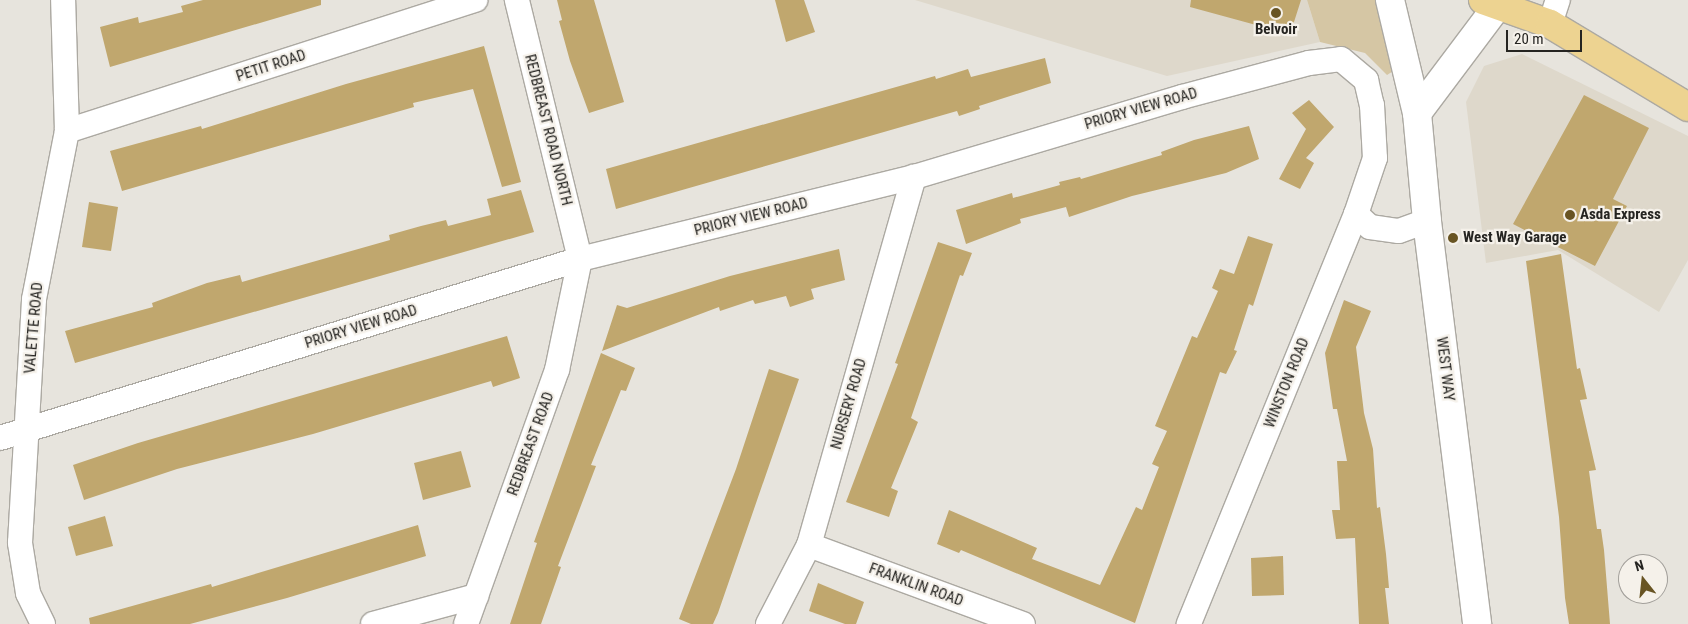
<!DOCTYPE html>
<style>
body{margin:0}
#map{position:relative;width:1688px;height:624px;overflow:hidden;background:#e7e4dd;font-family:"Roboto Condensed",sans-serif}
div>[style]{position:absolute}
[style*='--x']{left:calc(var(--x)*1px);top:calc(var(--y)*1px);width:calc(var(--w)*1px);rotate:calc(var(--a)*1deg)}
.built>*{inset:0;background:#ded8cb}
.green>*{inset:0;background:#d5c6a4}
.building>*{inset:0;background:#c0a76e}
.roads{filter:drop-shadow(1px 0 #aca9a2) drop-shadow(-1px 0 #aca9a2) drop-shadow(0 1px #aca9a2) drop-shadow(0 -1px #aca9a2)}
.minor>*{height:24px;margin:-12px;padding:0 12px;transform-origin:12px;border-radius:12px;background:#fff}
.tertiary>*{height:28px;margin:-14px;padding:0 14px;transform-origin:14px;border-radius:14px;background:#fff}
.primary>*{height:28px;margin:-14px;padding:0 14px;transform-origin:14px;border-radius:14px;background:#edd391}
.dots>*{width:14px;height:14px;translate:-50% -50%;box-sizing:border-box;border:2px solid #f5f1ea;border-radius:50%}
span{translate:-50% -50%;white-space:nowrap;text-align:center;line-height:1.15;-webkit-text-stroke:4.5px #f5f1ea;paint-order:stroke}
.poi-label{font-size:15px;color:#252421;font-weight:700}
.left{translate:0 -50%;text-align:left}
.street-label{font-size:15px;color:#252421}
.north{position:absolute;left:1618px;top:554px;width:50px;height:50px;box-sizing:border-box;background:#f5f1ea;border:1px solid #a29f9a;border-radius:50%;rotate:344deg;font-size:14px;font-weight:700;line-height:20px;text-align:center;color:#252421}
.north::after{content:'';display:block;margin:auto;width:18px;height:22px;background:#685423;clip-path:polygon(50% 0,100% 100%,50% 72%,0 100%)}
.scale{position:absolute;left:1506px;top:30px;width:76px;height:22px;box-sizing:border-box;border:2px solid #252421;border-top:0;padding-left:6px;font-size:15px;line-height:18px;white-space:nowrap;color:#252421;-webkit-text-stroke:4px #f5f1ea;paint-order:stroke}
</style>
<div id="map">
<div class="built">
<div style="clip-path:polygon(915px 0,1307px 0,1320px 42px,1167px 76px)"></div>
<div style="clip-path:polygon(1522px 54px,1688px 136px,1688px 260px,1659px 312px,1558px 250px,1486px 263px,1466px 102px,1484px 66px)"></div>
</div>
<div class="green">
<div style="clip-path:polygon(1307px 0,1386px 0,1398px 68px,1387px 75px,1365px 53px,1320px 42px)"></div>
</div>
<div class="building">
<div style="clip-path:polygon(203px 0,321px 0,321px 5px,110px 67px,100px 27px,138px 17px,139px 23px,183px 12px,181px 6px)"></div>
<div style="clip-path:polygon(557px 0,594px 0,624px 102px,589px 113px,570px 61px,559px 21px,562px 20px)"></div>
<div style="clip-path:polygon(775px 0,804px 0,815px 32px,786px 42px)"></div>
<div style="clip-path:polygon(1191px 0,1301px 0,1294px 22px,1288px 26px,1270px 21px,1267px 28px,1190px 7px)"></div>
<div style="clip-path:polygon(484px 46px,521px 182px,502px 187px,473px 89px,413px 103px,414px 107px,122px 191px,110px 151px,201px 126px,202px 129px,346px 84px)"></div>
<div style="clip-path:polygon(1045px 58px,1051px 83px,979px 106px,980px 109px,959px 116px,957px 111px,616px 209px,606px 169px,935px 76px,936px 79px,968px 69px,971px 77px)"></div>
<div style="clip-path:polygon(1584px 95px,1649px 128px,1613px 199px,1627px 206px,1595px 266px,1513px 224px)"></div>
<div style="clip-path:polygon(1309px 100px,1334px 127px,1306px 158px,1314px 163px,1300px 189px,1279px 179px,1306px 129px,1292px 113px)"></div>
<div style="clip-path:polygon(1249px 126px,1259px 159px,1226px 173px,1132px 196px,1069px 217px,1066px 207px,1020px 219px,1021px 223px,966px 244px,956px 210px,1012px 193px,1013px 198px,1060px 185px,1059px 182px,1080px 177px,1081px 179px,1162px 155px,1161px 152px,1194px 140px)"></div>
<div style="clip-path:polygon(521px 190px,534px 232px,75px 363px,65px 331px,153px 307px,152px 303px,207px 283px,240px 275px,242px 282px,390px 240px,389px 235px,421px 226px,446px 220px,448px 226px,491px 215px,487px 199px)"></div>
<div style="clip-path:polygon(89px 202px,118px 207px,111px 251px,82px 247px)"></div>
<div style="clip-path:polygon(1248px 236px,1273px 244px,1253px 306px,1249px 304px,1234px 350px,1237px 351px,1226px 374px,1220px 372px,1135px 623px,961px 550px,959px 553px,937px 544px,949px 510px,1037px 548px,1032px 559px,1100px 585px,1136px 507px,1142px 510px,1159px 467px,1152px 464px,1167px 431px,1155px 426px,1192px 336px,1197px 338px,1218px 291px,1212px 288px,1220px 269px,1234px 274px)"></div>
<div style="clip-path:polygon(938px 242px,972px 253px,963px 276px,960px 275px,911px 418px,918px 422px,891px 488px,898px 491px,889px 517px,846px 502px,898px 364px,895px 363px)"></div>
<div style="clip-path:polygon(839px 249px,845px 280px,811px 289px,814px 299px,790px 307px,786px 296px,755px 304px,753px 300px,720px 311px,719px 307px,602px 351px,617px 305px,627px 308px,730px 276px)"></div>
<div style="clip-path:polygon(1561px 254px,1577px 369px,1580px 368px,1587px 399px,1580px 400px,1596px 470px,1589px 471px,1597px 529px,1601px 529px,1604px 550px,1610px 624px,1569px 624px,1565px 598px,1559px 517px,1526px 261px)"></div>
<div style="clip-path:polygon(1344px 300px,1371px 311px,1356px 347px,1364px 413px,1373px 449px,1377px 508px,1380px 507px,1386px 554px,1389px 588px,1385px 588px,1389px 624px,1359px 624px,1355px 538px,1336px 539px,1332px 510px,1340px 510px,1337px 461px,1347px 461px,1337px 409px,1333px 409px,1325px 353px)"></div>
<div style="clip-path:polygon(507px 336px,520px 378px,493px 387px,491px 381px,313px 434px,177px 469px,84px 500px,73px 465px,138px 443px)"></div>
<div style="clip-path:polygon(601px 353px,635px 368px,626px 391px,621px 390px,591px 465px,596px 466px,558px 566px,561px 567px,541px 624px,510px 624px,537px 543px,534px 542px)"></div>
<div style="clip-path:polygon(769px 369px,799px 379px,718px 613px,713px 624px,691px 624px,679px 619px,736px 469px)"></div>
<div style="clip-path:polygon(461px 451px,471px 487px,423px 500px,414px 463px)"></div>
<div style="clip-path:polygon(105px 516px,113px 546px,76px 556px,68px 527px)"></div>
<div style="clip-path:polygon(418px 525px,426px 556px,287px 598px,190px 624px,90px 624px,89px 618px,211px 584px,212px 587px)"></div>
<div style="clip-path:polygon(1283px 556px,1284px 595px,1252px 596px,1251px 558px)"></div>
<div style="clip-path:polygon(818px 583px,864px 602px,856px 624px,845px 624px,809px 611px)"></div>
</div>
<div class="roads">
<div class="minor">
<div style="--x:1550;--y:24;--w:25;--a:-72"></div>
<div style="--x:67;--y:131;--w:429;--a:-17.8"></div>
<div style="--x:1356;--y:214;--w:19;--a:43"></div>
<div style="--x:1370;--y:227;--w:29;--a:8"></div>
<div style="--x:1399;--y:231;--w:30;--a:-20"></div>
<div style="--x:0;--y:438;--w:607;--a:-17.15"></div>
<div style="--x:580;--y:259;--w:344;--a:-13.8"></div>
<div style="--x:914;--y:177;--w:280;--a:-16.6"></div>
<div style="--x:1182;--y:97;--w:131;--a:-15"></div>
<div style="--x:1309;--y:63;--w:32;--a:-7"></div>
<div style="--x:1341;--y:59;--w:33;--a:40"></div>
<div style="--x:1366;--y:80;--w:26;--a:77"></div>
<div style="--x:1372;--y:105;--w:53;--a:86.8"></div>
<div style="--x:1375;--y:158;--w:59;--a:108.7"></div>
<div style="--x:1356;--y:214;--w:443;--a:112.2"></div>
<div style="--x:809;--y:545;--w:228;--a:20.3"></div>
<div style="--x:43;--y:624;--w:34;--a:-116"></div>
<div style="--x:28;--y:593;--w:51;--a:-99.1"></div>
<div style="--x:20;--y:543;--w:244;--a:-86.7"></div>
<div style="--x:34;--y:299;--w:171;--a:-78.9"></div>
<div style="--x:67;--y:131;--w:131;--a:-91.7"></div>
<div style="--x:373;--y:624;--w:107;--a:-15.2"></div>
<div style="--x:466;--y:624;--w:270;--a:-70.3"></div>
<div style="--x:557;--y:370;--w:113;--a:-78.3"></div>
<div style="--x:580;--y:259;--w:267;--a:-103.7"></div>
<div style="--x:768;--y:624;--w:89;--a:-62.6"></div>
<div style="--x:809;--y:545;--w:383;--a:-74.1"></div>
</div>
<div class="tertiary">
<div style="--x:1390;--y:0;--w:116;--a:76.6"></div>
<div style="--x:1417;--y:113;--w:108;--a:84.7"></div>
<div style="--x:1427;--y:221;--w:406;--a:82.9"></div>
<div style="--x:1417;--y:113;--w:135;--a:-53.1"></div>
</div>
<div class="primary">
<div style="--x:1483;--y:0;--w:71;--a:19.7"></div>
<div style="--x:1550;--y:24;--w:161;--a:31"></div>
</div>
</div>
<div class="dots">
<div style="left:1276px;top:13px;background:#685423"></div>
<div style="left:1570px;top:215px;background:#685423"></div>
<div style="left:1453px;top:238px;background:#685423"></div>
</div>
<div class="poi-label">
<span style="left:1276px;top:30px">Belvoir</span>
<span class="left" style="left:1580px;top:215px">Asda Express</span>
<span class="left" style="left:1463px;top:238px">West Way Garage</span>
</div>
<div class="street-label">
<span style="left:271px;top:66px;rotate:-18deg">PETIT ROAD</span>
<span style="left:1141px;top:109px;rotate:-16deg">PRIORY VIEW ROAD</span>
<span style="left:548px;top:130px;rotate:76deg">REDBREAST ROAD NORTH</span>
<span style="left:751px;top:217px;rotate:-14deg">PRIORY VIEW ROAD</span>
<span style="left:361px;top:327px;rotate:-17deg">PRIORY VIEW ROAD</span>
<span style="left:34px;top:328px;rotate:-85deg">VALETTE ROAD</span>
<span style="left:1445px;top:369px;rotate:83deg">WEST WAY</span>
<span style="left:1287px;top:383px;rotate:-68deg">WINSTON ROAD</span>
<span style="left:849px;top:404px;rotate:-74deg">NURSERY ROAD</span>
<span style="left:531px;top:444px;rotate:-70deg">REDBREAST ROAD</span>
<span style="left:916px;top:585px;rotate:20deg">FRANKLIN ROAD</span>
</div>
<div class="north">N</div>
<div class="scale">20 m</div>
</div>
